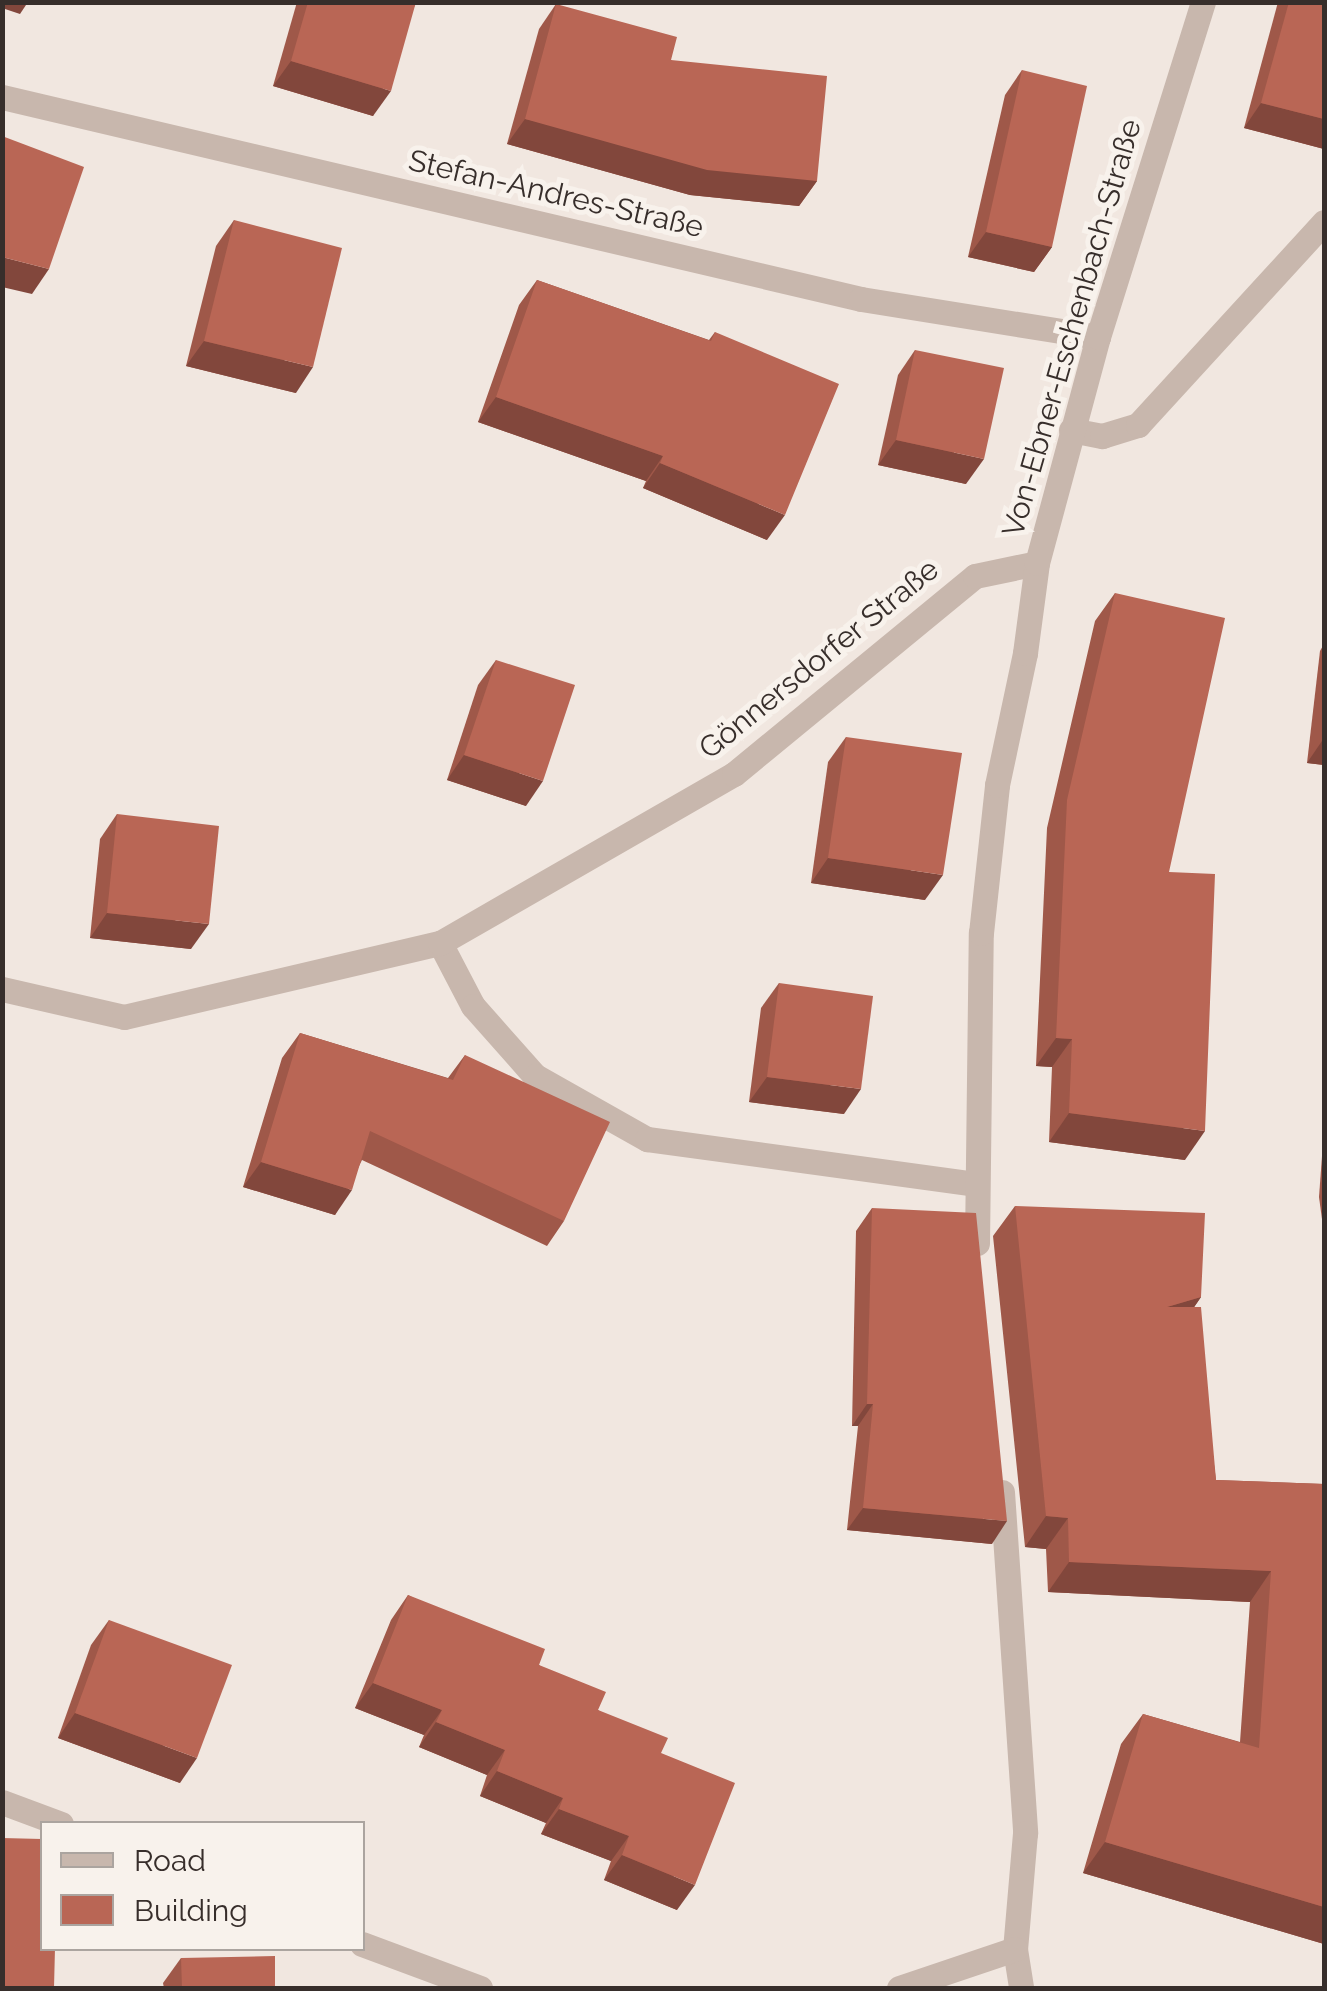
<!DOCTYPE html>
<meta charset="utf-8">
<style>
body{margin:0}
#map{position:relative;width:1327px;height:1991px;overflow:hidden;background:#f1e7e0;font-family:Raleway,sans-serif}
div>[style]{position:absolute}
[style*='--x']{left:calc(var(--x)*1px);top:calc(var(--y)*1px);width:calc(var(--w)*1px);rotate:calc(var(--a)*1deg)}
.minor>*{height:25px;margin:-12.5px;padding:0 12.5px;transform-origin:12.5px;border-radius:12.5px;background:#c8b7ad}
.wall>*{inset:0;background:#9f5849}
.shaded-wall>*{inset:0;background:#82473c}
.building>*{inset:0;background:#b96655}
span{translate:-50% -50%;white-space:nowrap;text-align:center;line-height:1.15;-webkit-text-stroke:10px #f8f2ec;paint-order:stroke}
.street-label{font-size:30px;color:#372e2b}
.frame{position:absolute;inset:0;border:5px solid #372e2b;pointer-events:none}
.legend{position:absolute;left:40px;top:1821px;width:325px;height:130px;box-sizing:border-box;background:#f8f2ec;border:2px solid #aba49f;margin:0;padding:12px 18px;list-style:none;font-size:30px;color:#372e2b}
.legend li{display:flex;align-items:center;gap:20px;height:50px}
.legend b{width:50px;border:2px solid #aba49f}
</style>
<div id="map">
<div class="minor">
<div style="--x:2;--y:97;--w:882;--a:13.23"></div>
<div style="--x:861;--y:299;--w:240;--a:9.1"></div>
<div style="--x:1071;--y:430;--w:32;--a:11"></div>
<div style="--x:1102;--y:436;--w:38;--a:-17"></div>
<div style="--x:1138;--y:425;--w:275;--a:-47.5"></div>
<div style="--x:440;--y:943;--w:71;--a:62.4"></div>
<div style="--x:473;--y:1006;--w:94;--a:48.5"></div>
<div style="--x:535;--y:1076;--w:129;--a:29.4"></div>
<div style="--x:647;--y:1139;--w:331;--a:7.8"></div>
<div style="--x:2;--y:989;--w:125;--a:12.9"></div>
<div style="--x:124;--y:1017;--w:325;--a:-13.2"></div>
<div style="--x:440;--y:943;--w:339;--a:-29.9"></div>
<div style="--x:734;--y:774;--w:312;--a:-39.4"></div>
<div style="--x:975;--y:576;--w:63;--a:-11.8"></div>
<div style="--x:977;--y:1243;--w:310;--a:-89.3"></div>
<div style="--x:981;--y:933;--w:149;--a:-83.8"></div>
<div style="--x:997;--y:785;--w:135;--a:-78"></div>
<div style="--x:1025;--y:653;--w:91;--a:-82.4"></div>
<div style="--x:1037;--y:563;--w:234;--a:-74.9"></div>
<div style="--x:1098;--y:337;--w:351;--a:-72.6"></div>
<div style="--x:1002;--y:1492;--w:342;--a:86.1"></div>
<div style="--x:1025;--y:1833;--w:116;--a:94.9"></div>
<div style="--x:1015;--y:1949;--w:39;--a:81"></div>
<div style="--x:2;--y:1802;--w:63;--a:20.4"></div>
<div style="--x:362;--y:1944;--w:126;--a:20.4"></div>
<div style="--x:899;--y:1988;--w:122;--a:-18.6"></div>
</div>
<div class="wall">
<div style="clip-path:polygon(297px 2px,416px 2px,373px 116px,273px 86px)"></div>
<div style="clip-path:polygon(1278px 2px,1324px 2px,1324px 149px,1244px 128px)"></div>
<div style="clip-path:polygon(556px 4px,671px 60px,817px 181px,799px 206px,690px 195px,507px 144px,539px 29px)"></div>
<div style="clip-path:polygon(1022px 70px,1052px 247px,1034px 272px,968px 257px,1005px 95px)"></div>
<div style="clip-path:polygon(234px 220px,296px 393px,186px 366px,216px 246px)"></div>
<div style="clip-path:polygon(537px 280px,709px 340px,715px 332px,767px 540px,643px 488px,646px 481px,478px 422px,519px 305px)"></div>
<div style="clip-path:polygon(915px 350px,966px 484px,878px 465px,898px 375px)"></div>
<div style="clip-path:polygon(1115px 593px,1169px 872px,1185px 1160px,1049px 1142px,1052px 1067px,1036px 1066px,1047px 828px,1095px 621px)"></div>
<div style="clip-path:polygon(1324px 644px,1324px 765px,1307px 763px,1320px 651px)"></div>
<div style="clip-path:polygon(496px 660px,526px 806px,447px 780px,478px 685px)"></div>
<div style="clip-path:polygon(846px 737px,925px 900px,811px 883px,828px 762px)"></div>
<div style="clip-path:polygon(117px 814px,191px 949px,90px 938px,100px 839px)"></div>
<div style="clip-path:polygon(779px 983px,844px 1114px,749px 1102px,761px 1008px)"></div>
<div style="clip-path:polygon(300px 1033px,448px 1078px,465px 1055px,564px 1221px,547px 1246px,362px 1160px,335px 1215px,243px 1187px,282px 1058px)"></div>
<div style="clip-path:polygon(1324px 1129px,1324px 1234px,1319px 1197px)"></div>
<div style="clip-path:polygon(1015px 1206px,1201px 1297px,1194px 1307px,1216px 1480px,1324px 1484px,1324px 1944px,1083px 1873px,1121px 1744px,1143px 1714px,1240px 1742px,1250px 1602px,1048px 1592px,1046px 1549px,1025px 1547px,993px 1236px)"></div>
<div style="clip-path:polygon(872px 1208px,992px 1544px,847px 1530px,858px 1426px,852px 1426px,856px 1231px)"></div>
<div style="clip-path:polygon(408px 1595px,539px 1665px,598px 1710px,661px 1753px,677px 1910px,604px 1880px,611px 1861px,541px 1834px,546px 1823px,480px 1796px,487px 1775px,419px 1747px,424px 1735px,355px 1708px,391px 1620px)"></div>
<div style="clip-path:polygon(109px 1620px,180px 1783px,58px 1738px,91px 1645px)"></div>
<div style="clip-path:polygon(181px 1958px,275px 1988px,164px 1988px,163px 1983px)"></div>
</div>
<div class="shaded-wall">
<div style="clip-path:polygon(2px 2px,28px 2px,20px 14px,2px 8px)"></div>
<div style="clip-path:polygon(291px 61px,391px 91px,373px 116px,273px 86px)"></div>
<div style="clip-path:polygon(1261px 103px,1324px 119px,1324px 149px,1244px 128px)"></div>
<div style="clip-path:polygon(525px 119px,817px 181px,799px 206px,690px 195px,507px 144px)"></div>
<div style="clip-path:polygon(986px 232px,1052px 247px,1034px 272px,968px 257px)"></div>
<div style="clip-path:polygon(2px 257px,49px 269px,32px 294px,2px 287px)"></div>
<div style="clip-path:polygon(204px 341px,313px 367px,296px 393px,186px 366px)"></div>
<div style="clip-path:polygon(496px 397px,663px 456px,646px 481px,478px 422px)"></div>
<div style="clip-path:polygon(896px 440px,984px 459px,966px 484px,878px 465px)"></div>
<div style="clip-path:polygon(660px 463px,785px 515px,767px 540px,643px 488px)"></div>
<div style="clip-path:polygon(1324px 738px,1324px 765px,1307px 763px)"></div>
<div style="clip-path:polygon(464px 755px,543px 781px,526px 806px,447px 780px)"></div>
<div style="clip-path:polygon(828px 858px,943px 875px,925px 900px,811px 883px)"></div>
<div style="clip-path:polygon(107px 913px,209px 924px,191px 949px,90px 938px)"></div>
<div style="clip-path:polygon(1056px 1038px,1072px 1039px,1052px 1067px,1036px 1066px)"></div>
<div style="clip-path:polygon(767px 1077px,861px 1089px,844px 1114px,749px 1102px)"></div>
<div style="clip-path:polygon(1069px 1113px,1205px 1131px,1185px 1160px,1049px 1142px)"></div>
<div style="clip-path:polygon(261px 1162px,352px 1190px,335px 1215px,243px 1187px)"></div>
<div style="clip-path:polygon(1201px 1297px,1180px 1328px,1167px 1307px)"></div>
<div style="clip-path:polygon(867px 1404px,873px 1404px,858px 1426px,852px 1426px)"></div>
<div style="clip-path:polygon(863px 1508px,1007px 1521px,992px 1544px,847px 1530px)"></div>
<div style="clip-path:polygon(1046px 1516px,1068px 1518px,1046px 1549px,1025px 1547px)"></div>
<div style="clip-path:polygon(1069px 1562px,1271px 1571px,1250px 1602px,1048px 1592px)"></div>
<div style="clip-path:polygon(373px 1683px,442px 1710px,424px 1735px,355px 1708px)"></div>
<div style="clip-path:polygon(75px 1713px,197px 1758px,180px 1783px,58px 1738px)"></div>
<div style="clip-path:polygon(436px 1722px,505px 1750px,487px 1775px,419px 1747px)"></div>
<div style="clip-path:polygon(497px 1771px,563px 1798px,546px 1823px,480px 1796px)"></div>
<div style="clip-path:polygon(559px 1809px,629px 1836px,611px 1861px,541px 1834px)"></div>
<div style="clip-path:polygon(1105px 1842px,1324px 1907px,1324px 1944px,1083px 1873px)"></div>
<div style="clip-path:polygon(622px 1855px,695px 1885px,677px 1910px,604px 1880px)"></div>
</div>
<div class="building">
<div style="clip-path:polygon(308px 2px,416px 2px,391px 91px,291px 61px)"></div>
<div style="clip-path:polygon(1289px 2px,1324px 2px,1324px 119px,1261px 103px)"></div>
<div style="clip-path:polygon(556px 4px,677px 37px,671px 60px,827px 76px,817px 181px,707px 170px,525px 119px)"></div>
<div style="clip-path:polygon(1022px 70px,1087px 86px,1052px 247px,986px 232px)"></div>
<div style="clip-path:polygon(2px 136px,84px 167px,49px 269px,2px 257px)"></div>
<div style="clip-path:polygon(234px 220px,342px 248px,313px 367px,204px 341px)"></div>
<div style="clip-path:polygon(537px 280px,711px 341px,715px 332px,839px 384px,785px 515px,660px 463px,663px 456px,496px 397px)"></div>
<div style="clip-path:polygon(915px 350px,1004px 368px,984px 459px,896px 440px)"></div>
<div style="clip-path:polygon(1115px 593px,1225px 618px,1169px 872px,1215px 874px,1205px 1131px,1069px 1113px,1072px 1039px,1056px 1038px,1067px 800px)"></div>
<div style="clip-path:polygon(496px 660px,575px 685px,543px 781px,464px 755px)"></div>
<div style="clip-path:polygon(846px 737px,962px 753px,943px 875px,828px 858px)"></div>
<div style="clip-path:polygon(117px 814px,219px 826px,209px 924px,107px 913px)"></div>
<div style="clip-path:polygon(779px 983px,873px 996px,861px 1089px,767px 1077px)"></div>
<div style="clip-path:polygon(300px 1033px,453px 1080px,465px 1055px,610px 1122px,564px 1221px,370px 1131px,352px 1190px,261px 1162px)"></div>
<div style="clip-path:polygon(1015px 1206px,1205px 1213px,1201px 1297px,1167px 1307px,1201px 1307px,1216px 1480px,1324px 1484px,1324px 1907px,1105px 1842px,1143px 1714px,1259px 1748px,1271px 1571px,1069px 1562px,1068px 1518px,1046px 1516px)"></div>
<div style="clip-path:polygon(872px 1208px,976px 1213px,1007px 1521px,863px 1508px,873px 1404px,867px 1404px)"></div>
<div style="clip-path:polygon(408px 1595px,545px 1649px,539px 1665px,606px 1692px,598px 1710px,668px 1738px,661px 1753px,735px 1783px,695px 1885px,622px 1855px,629px 1836px,559px 1809px,563px 1798px,497px 1771px,505px 1750px,436px 1722px,442px 1710px,373px 1683px)"></div>
<div style="clip-path:polygon(109px 1620px,232px 1665px,197px 1758px,75px 1713px)"></div>
<div style="clip-path:polygon(2px 1838px,42px 1839px,42px 1948px,55px 1948px,54px 1988px,2px 1988px)"></div>
<div style="clip-path:polygon(275px 1956px,275px 1988px,182px 1988px,181px 1958px)"></div>
</div>
<div class="street-label">
<span style="left:556px;top:194px;rotate:13deg">Stefan-Andres-Straße</span>
<span style="left:1072px;top:328px;rotate:-74deg">Von-Ebner-Eschenbach-Straße</span>
<span style="left:819px;top:659px;rotate:-39deg">Gönnersdorfer Straße</span>
</div>
<div class="frame"></div>
<ul class="legend">
<li><b style="height:12px;background:#c8b7ad"></b>Road</li>
<li><b style="height:28px;background:#b96655"></b>Building</li>
</ul>
</div>
